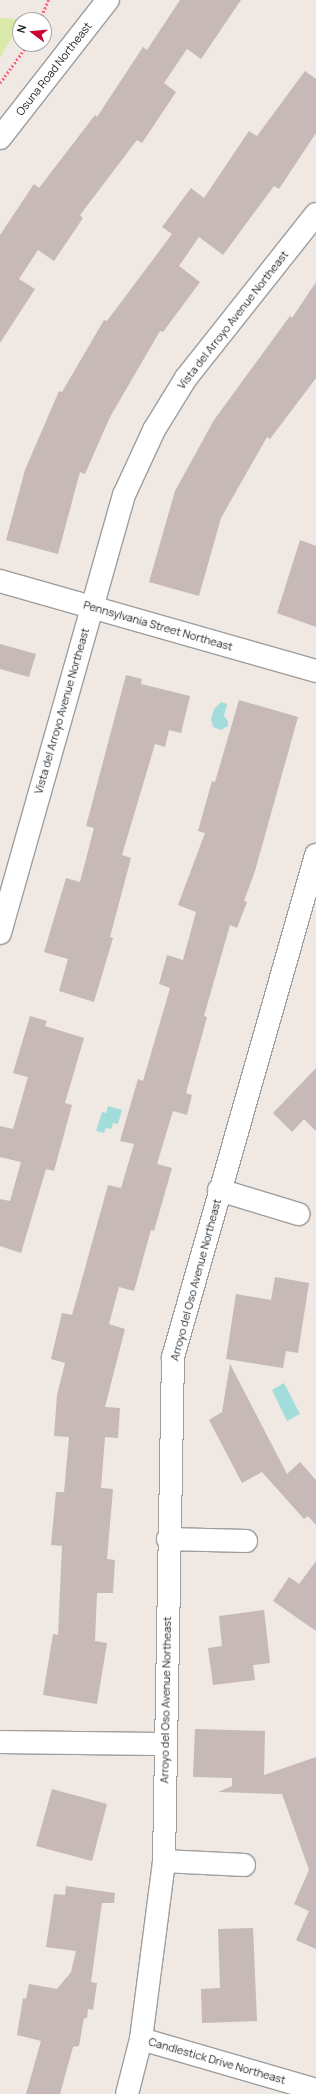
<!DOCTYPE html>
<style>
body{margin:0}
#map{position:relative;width:316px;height:2094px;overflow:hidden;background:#efe8e3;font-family:Manrope,sans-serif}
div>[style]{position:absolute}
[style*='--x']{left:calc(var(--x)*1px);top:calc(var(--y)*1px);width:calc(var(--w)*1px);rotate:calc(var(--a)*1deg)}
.grass>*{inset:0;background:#d9eaa8}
.water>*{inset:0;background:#a3dddb}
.building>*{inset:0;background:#c6b9b7}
.path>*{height:2.5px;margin-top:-1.25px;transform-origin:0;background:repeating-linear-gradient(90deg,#fb687f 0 2px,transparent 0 4px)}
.roads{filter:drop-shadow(1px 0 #9e9e9e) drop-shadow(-1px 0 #9e9e9e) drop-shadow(0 1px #9e9e9e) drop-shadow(0 -1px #9e9e9e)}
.minor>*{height:22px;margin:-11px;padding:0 11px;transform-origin:11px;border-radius:11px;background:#fff}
span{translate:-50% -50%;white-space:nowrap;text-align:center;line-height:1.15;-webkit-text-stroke:3.5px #fff;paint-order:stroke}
.street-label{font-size:11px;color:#1d1d1d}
.north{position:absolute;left:12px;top:12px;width:40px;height:40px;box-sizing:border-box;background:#fff;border:1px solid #a5a5a5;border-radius:50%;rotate:286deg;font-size:11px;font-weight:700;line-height:16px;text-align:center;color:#1d1d1d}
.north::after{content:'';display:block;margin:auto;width:14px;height:18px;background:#cb0035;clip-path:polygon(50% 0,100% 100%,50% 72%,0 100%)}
</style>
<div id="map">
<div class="grass">
<div style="clip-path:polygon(0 18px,22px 19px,0 58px)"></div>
</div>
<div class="water">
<div style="clip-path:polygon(221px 702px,227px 704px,224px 716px,228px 721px,228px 726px,221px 730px,213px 727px,211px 719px,214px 709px)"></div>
<div style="clip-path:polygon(108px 1106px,122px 1110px,118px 1124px,113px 1123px,111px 1129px,106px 1128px,104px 1133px,96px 1131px,102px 1112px,106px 1113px)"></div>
<div style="clip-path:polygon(284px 1383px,300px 1414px,287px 1421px,272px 1390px)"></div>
</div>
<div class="building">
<div style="clip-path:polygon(180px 0,241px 0,201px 59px,187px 49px,164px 83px,176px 92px,142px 143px,137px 140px,80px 215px,83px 218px,54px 261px,38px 250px,19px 279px,35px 289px,0 343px,0 235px,34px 184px,39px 188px,95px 115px,97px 117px,143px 47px,147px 50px)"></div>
<div style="clip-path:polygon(305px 71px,316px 79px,316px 133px,279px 189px,274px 186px,223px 255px,199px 237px,179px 266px,200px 282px,163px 332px,160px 331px,110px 417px,85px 474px,80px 472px,58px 554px,6px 540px,25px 470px,59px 391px,62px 392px,104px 320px,107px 321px,172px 234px,162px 227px,191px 188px,204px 198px,249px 131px,257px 136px)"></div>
<div style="clip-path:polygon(316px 282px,316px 378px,270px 439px,267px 437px,221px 518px,199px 596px,149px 582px,175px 491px,214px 420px,290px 316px,292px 318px)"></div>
<div style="clip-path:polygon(300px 540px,316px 546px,316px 627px,277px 613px)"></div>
<div style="clip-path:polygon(0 644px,36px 654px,29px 677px,0 669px)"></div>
<div style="clip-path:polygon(126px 675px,142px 679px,141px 684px,190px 696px,181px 733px,169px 730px,165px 747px,155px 744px,122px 855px,131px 858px,110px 937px,113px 938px,94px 1002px,59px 991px,68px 959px,44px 952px,66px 878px,80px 882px,94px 828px,86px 826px)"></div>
<div style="clip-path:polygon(239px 700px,298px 717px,255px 871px,244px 901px,247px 902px,237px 928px,230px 925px,204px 1016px,207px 1017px,186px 1093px,192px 1095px,187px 1115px,173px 1111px,157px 1164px,172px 1168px,154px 1231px,151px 1230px,134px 1291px,119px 1287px,109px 1324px,125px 1329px,105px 1407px,120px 1408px,118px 1438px,105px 1437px,101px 1488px,113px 1489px,107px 1559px,115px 1560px,113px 1593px,97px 1593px,95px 1641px,107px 1643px,97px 1704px,43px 1695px,53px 1634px,58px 1635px,62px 1546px,51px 1545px,56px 1492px,64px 1492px,69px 1437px,54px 1436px,57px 1395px,65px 1363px,51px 1359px,62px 1313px,72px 1315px,108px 1185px,121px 1188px,134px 1144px,120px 1141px,138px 1079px,143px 1081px,170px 988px,159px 984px,167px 955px,183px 960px,196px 912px,178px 905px,205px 833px,198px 831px,212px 781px,215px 782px)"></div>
<div style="clip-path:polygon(30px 1016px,47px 1021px,45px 1026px,84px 1038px,65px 1103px,72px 1105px,54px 1171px,46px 1169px,21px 1253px,0 1246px,0 1199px,10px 1201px,21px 1162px,0 1157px,0 1126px,13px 1129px,28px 1077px,13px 1073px)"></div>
<div style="clip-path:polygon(316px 1068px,316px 1131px,304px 1119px,292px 1132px,273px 1113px)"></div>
<div style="clip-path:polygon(275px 1277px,309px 1283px,298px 1353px,286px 1351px,283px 1368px,226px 1359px,236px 1294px,271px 1300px)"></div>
<div style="clip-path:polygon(230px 1364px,287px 1474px,300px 1462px,316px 1480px,316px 1525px,308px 1516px,304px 1519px,262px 1472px,242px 1483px,209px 1420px,222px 1412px)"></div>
<div style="clip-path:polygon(316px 1561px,316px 1631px,273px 1601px,289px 1577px,299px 1584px)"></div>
<div style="clip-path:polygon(264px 1610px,270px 1663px,253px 1665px,255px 1680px,213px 1685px,208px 1648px,222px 1646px,219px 1616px)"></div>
<div style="clip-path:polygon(195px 1729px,265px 1731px,264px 1775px,316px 1757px,316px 1949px,296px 1940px,309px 1911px,294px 1904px,309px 1870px,282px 1794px,218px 1792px,232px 1786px,232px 1778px,193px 1777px)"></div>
<div style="clip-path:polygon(52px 1789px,107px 1804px,92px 1861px,36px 1846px)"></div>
<div style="clip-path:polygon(66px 1886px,115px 1893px,114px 1903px,102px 1903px,91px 1982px,97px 1983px,93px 2010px,88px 2009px,87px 2018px,84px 2018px,79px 2046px,73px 2047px,60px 2094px,26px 2094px,41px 2041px,17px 2035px,23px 1998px,26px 1999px,29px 1984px,57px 1989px,71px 1972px,76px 1951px,46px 1947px,54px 1894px,65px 1895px)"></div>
<div style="clip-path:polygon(253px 1928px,257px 2021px,202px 2023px,201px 1989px,220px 1988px,218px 1929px)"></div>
</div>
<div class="path">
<div style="--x:40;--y:20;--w:22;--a:-68"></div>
<div style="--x:0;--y:83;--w:48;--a:-54.3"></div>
</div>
<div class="roads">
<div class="minor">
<div style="--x:0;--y:138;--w:175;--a:-52"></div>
<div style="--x:0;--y:581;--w:329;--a:15.9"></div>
<div style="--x:0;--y:933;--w:455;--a:-74.2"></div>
<div style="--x:124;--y:495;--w:72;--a:-65.2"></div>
<div style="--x:154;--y:430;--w:61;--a:-58.4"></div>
<div style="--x:186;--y:378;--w:209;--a:-51.6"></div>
<div style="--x:219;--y:1190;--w:83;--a:16.9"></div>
<div style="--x:168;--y:1539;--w:78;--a:1.5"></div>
<div style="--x:0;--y:1742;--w:166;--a:0.7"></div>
<div style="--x:164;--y:1861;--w:80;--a:2.9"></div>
<div style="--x:141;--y:2039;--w:182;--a:16.2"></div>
<div style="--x:127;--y:2094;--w:57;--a:-75.7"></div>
<div style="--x:141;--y:2039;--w:179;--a:-82.6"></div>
<div style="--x:164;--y:1861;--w:504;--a:-88.98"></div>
<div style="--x:173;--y:1357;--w:522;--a:-74.1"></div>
</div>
</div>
<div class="street-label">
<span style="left:54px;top:69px;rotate:-52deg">Osuna Road Northeast</span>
<span style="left:233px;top:320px;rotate:-52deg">Vista del Arroyo Avenue Northeast</span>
<span style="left:158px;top:626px;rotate:16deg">Pennsylvania Street Northeast</span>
<span style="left:62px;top:711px;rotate:-74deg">Vista del Arroyo Avenue Northeast</span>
<span style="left:196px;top:1280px;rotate:-75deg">Arroyo del Oso Avenue Northeast</span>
<span style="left:166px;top:1700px;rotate:-89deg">Arroyo del Oso Avenue Northeast</span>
<span style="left:217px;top:2061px;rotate:16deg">Candlestick Drive Northeast</span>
</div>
<div class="north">N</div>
</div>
